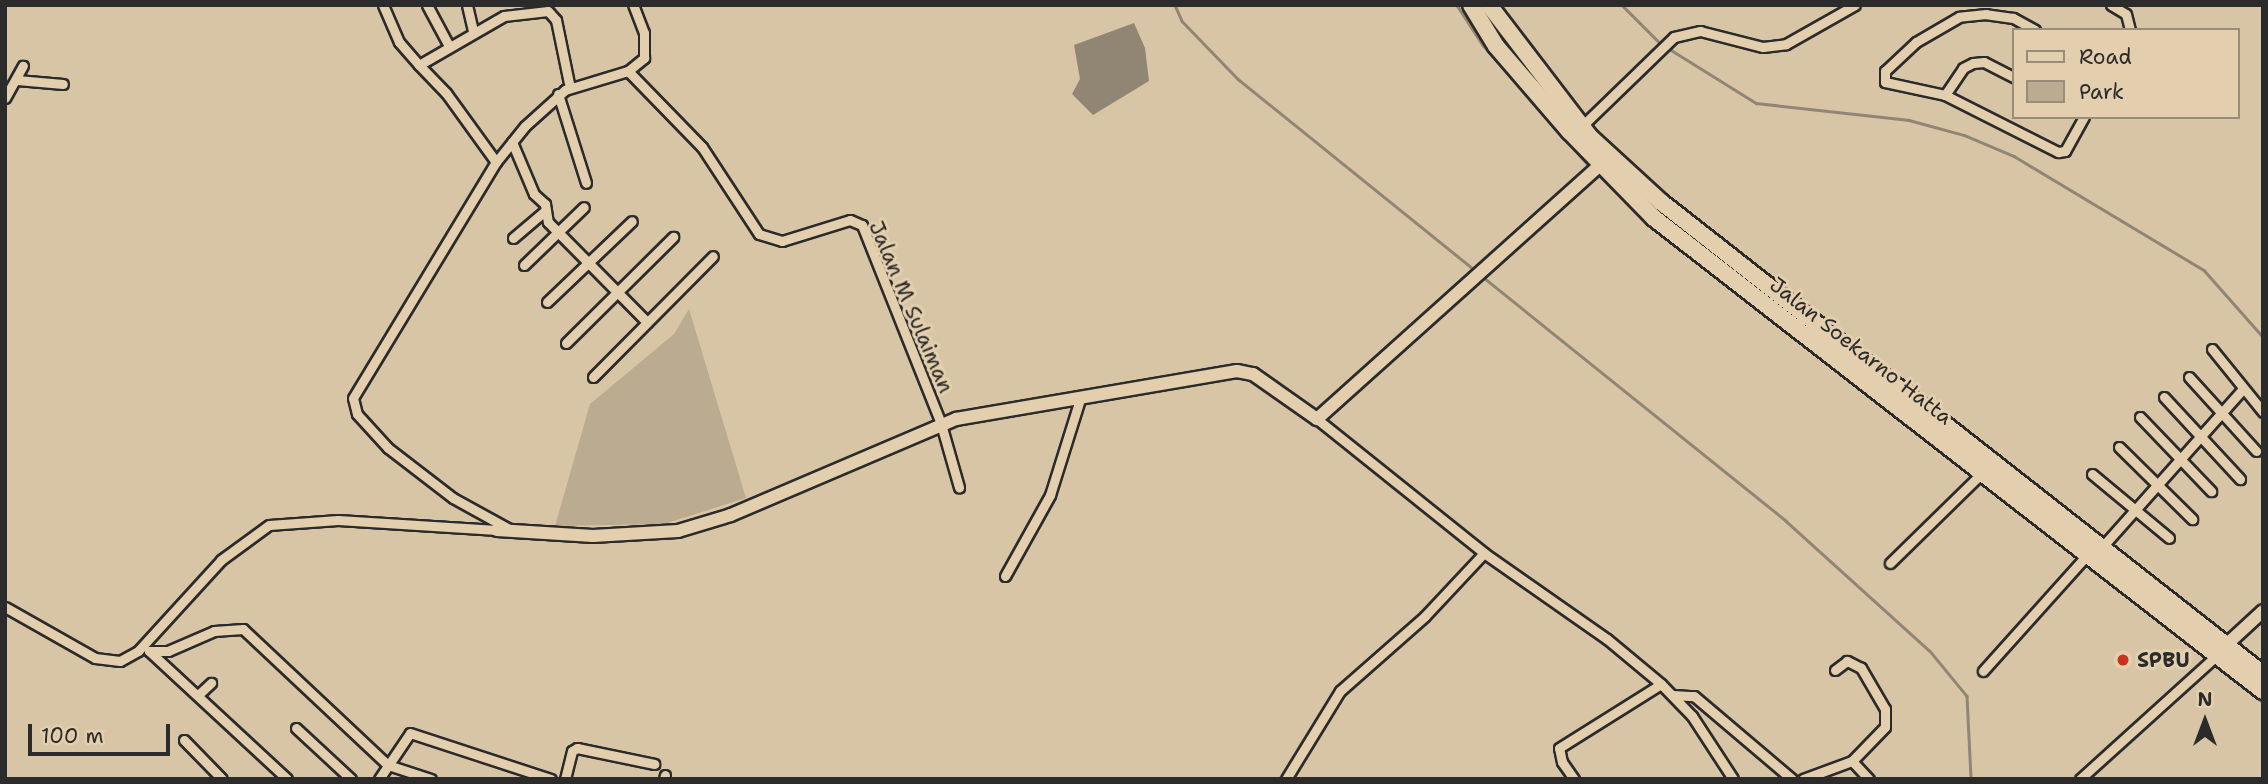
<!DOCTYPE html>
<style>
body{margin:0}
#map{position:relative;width:2268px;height:784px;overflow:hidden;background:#d8c5a5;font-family:"Shantell Sans",sans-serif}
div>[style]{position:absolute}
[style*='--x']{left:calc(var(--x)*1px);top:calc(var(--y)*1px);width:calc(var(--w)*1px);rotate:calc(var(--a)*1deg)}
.green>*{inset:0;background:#bbab91}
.water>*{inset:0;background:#918673}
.stream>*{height:2.5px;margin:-1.25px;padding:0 1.25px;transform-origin:1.25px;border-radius:1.25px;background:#918673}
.roads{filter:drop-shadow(2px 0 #2b2b2b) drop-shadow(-2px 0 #2b2b2b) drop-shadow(0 2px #2b2b2b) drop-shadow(0 -2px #2b2b2b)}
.street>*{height:9px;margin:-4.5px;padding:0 4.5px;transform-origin:4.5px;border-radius:4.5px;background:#e3cfad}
.secondary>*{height:12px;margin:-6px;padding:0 6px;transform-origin:6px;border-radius:6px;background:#e3cfad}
.highway>*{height:16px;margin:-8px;padding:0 8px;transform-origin:8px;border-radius:8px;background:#e3cfad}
.dots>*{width:19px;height:19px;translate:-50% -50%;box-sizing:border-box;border:4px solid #e3cfad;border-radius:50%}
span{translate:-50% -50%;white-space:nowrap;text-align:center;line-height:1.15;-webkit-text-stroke:6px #e3cfad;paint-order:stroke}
.street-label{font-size:21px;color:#2b2b2b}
.poi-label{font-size:21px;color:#2b2b2b;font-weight:700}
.left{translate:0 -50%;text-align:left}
.frame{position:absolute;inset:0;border:7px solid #2b2b2b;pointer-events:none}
.legend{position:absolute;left:2012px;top:28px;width:228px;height:91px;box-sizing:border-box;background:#e3cfad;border:2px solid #998d79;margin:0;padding:9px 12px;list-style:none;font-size:21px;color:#2b2b2b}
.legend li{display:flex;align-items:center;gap:14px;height:35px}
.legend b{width:35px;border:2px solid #998d79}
.north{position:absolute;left:2170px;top:686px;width:70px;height:70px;-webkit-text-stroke:5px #e3cfad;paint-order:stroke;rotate:0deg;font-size:19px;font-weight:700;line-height:28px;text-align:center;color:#2b2b2b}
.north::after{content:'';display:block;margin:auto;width:24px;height:32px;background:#2b2b2b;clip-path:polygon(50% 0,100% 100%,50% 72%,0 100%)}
.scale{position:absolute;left:28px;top:724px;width:142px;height:32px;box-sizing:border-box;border:4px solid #2b2b2b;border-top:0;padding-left:9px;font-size:21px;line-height:24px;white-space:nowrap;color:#2b2b2b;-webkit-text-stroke:5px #e3cfad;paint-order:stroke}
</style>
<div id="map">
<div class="green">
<div style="clip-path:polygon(689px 309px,746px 498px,664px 524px,555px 526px,590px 404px,674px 334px)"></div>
</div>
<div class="water">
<div style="clip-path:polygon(1134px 23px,1145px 48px,1149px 81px,1093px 115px,1072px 94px,1080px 79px,1074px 45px)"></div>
</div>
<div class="stream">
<div style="--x:1175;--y:5;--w:17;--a:66"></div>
<div style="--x:1182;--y:21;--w:81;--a:46"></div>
<div style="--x:1238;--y:79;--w:304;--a:38.9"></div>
<div style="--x:1457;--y:5;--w:48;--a:57"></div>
<div style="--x:1483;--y:45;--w:165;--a:48.7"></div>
<div style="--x:1622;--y:5;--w:57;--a:45"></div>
<div style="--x:1668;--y:48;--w:104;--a:32"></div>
<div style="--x:1756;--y:103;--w:154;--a:6.3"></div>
<div style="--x:1909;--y:120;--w:57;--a:15.3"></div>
<div style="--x:1964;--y:135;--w:54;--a:22.8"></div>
<div style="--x:2014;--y:156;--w:222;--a:31"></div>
<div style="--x:2204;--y:270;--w:89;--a:48.6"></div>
<div style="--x:1597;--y:173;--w:63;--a:44.4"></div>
<div style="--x:1650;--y:224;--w:410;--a:38"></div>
<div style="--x:1483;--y:277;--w:389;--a:38.8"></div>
<div style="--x:1786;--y:521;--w:194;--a:42.1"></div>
<div style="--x:1930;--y:651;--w:58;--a:50.6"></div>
<div style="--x:1967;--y:696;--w:83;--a:87.2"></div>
<div style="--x:1978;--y:480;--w:291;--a:37.9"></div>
<div style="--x:2213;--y:663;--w:63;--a:38"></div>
</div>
<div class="roads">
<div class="street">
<div style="--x:383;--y:5;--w:40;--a:66.6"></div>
<div style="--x:399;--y:42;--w:30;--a:49"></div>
<div style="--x:427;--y:5;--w:47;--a:61.8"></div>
<div style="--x:467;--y:5;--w:26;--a:77"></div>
<div style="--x:2111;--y:5;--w:17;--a:31"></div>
<div style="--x:2126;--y:14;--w:16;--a:76"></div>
<div style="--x:2035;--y:30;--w:25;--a:-151"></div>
<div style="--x:2013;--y:18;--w:27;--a:-172"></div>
<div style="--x:1986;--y:14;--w:27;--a:174"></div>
<div style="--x:1959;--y:17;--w:50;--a:149.8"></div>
<div style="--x:1916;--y:42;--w:42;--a:136.9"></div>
<div style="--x:1885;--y:71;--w:11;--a:90"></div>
<div style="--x:1885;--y:82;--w:61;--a:12.2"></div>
<div style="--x:1945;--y:95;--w:127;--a:26.8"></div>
<div style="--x:2058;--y:152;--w:7;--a:-8"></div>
<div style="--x:2065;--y:151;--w:39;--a:-61"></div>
<div style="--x:628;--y:71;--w:106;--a:45.8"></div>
<div style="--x:702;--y:147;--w:104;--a:56.8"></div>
<div style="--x:759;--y:234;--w:24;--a:17"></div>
<div style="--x:782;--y:241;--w:71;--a:-17.2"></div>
<div style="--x:850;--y:220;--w:13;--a:23"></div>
<div style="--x:862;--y:225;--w:214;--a:68.3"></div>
<div style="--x:941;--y:424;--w:66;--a:74.1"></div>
<div style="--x:17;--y:80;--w:46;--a:5"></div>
<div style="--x:558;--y:94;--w:93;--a:72.5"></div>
<div style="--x:1945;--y:95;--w:32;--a:-56"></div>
<div style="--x:1963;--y:68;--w:11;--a:-27"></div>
<div style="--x:1973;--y:63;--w:11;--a:-5"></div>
<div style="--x:1984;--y:62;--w:34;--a:27"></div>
<div style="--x:5;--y:98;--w:37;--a:-61"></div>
<div style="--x:1582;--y:126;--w:128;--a:-44.1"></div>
<div style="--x:1674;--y:37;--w:27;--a:-13"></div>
<div style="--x:1700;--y:31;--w:65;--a:14.3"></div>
<div style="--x:1763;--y:47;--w:23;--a:-7"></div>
<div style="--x:1786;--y:44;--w:79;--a:-29.5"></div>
<div style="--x:512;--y:142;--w:56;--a:67.1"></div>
<div style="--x:534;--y:194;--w:15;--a:42"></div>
<div style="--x:545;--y:204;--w:18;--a:81"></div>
<div style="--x:548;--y:222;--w:141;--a:45.3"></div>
<div style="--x:496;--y:162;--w:85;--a:-125.9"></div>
<div style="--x:446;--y:93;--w:39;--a:-134"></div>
<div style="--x:419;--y:65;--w:98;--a:-30"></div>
<div style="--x:504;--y:16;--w:44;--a:-6.5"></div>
<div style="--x:548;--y:11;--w:12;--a:48"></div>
<div style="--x:556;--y:20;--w:69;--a:78.4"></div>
<div style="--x:513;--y:238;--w:43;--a:-40.3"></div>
<div style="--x:524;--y:265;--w:83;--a:-44"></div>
<div style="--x:547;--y:302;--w:117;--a:-43.6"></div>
<div style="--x:566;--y:343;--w:151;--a:-44.7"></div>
<div style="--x:2212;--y:349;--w:81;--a:51"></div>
<div style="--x:593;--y:377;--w:170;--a:-45.2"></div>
<div style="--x:2189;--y:377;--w:100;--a:47.8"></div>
<div style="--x:2164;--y:397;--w:112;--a:47.2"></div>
<div style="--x:2140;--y:417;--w:103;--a:46.2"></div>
<div style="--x:1317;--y:419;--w:214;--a:38.7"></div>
<div style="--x:1484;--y:553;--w:150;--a:35"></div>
<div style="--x:1607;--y:639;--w:70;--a:39.8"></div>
<div style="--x:1661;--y:684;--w:45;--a:45.9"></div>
<div style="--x:1692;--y:716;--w:75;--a:56.9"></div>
<div style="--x:2119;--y:447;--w:103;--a:44.6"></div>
<div style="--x:2092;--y:474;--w:100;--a:39.7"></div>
<div style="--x:511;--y:530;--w:66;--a:-151.1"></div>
<div style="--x:453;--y:498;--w:82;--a:-142.4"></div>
<div style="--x:388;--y:448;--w:46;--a:-132.4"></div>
<div style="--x:357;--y:414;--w:16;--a:-104"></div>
<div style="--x:353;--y:398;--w:276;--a:-58.8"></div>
<div style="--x:496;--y:162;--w:46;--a:-51.1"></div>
<div style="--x:525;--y:126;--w:54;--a:-42"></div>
<div style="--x:565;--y:90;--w:66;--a:-16.8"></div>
<div style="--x:628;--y:71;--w:21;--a:-39"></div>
<div style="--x:644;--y:58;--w:25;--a:-90"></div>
<div style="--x:644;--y:33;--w:30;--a:-111"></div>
<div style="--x:2102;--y:547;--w:210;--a:-48.3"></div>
<div style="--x:1890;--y:563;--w:129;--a:-44.4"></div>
<div style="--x:1005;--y:576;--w:93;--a:-60.9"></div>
<div style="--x:1050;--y:495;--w:101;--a:-72.6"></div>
<div style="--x:5;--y:607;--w:103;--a:29.5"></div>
<div style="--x:95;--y:658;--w:25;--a:7"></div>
<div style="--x:120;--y:661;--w:21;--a:-29"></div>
<div style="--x:138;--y:651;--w:123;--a:-47.6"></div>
<div style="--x:221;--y:560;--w:59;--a:-36.1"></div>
<div style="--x:269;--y:525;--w:69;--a:-4.1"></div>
<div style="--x:338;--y:520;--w:159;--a:3.6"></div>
<div style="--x:149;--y:651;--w:19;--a:0"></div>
<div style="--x:168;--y:651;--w:50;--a:-23.5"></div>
<div style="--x:214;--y:631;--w:29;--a:-4"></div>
<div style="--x:243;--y:629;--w:199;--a:43.2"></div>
<div style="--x:388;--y:765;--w:45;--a:18"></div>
<div style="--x:149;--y:651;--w:188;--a:42.8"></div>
<div style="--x:1983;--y:671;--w:156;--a:-48.1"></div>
<div style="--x:198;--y:695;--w:18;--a:-43"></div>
<div style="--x:1672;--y:695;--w:22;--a:3"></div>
<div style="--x:1694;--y:696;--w:128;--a:40.3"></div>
<div style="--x:296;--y:728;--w:75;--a:42.8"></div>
<div style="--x:184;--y:740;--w:54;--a:45.7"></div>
<div style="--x:1852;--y:761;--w:25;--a:47"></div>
<div style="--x:379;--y:779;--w:55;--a:-56"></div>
<div style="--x:410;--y:733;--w:148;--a:18.1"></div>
<div style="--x:565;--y:779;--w:29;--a:-76"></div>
<div style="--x:572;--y:751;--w:6;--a:-31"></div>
<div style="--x:577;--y:748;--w:79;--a:11.7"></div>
<div style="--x:664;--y:779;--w:4;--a:-76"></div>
<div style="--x:1286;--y:779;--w:103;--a:-58.5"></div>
<div style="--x:1340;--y:691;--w:113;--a:-41.4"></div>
<div style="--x:1425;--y:616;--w:86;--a:-46.9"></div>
<div style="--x:1574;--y:779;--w:21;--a:-125"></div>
<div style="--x:1562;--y:762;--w:14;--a:-102"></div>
<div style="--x:1559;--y:748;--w:120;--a:-32.1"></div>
<div style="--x:1803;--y:779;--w:52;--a:-20.2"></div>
<div style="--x:1852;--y:761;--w:47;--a:-45.9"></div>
<div style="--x:1885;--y:727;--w:18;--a:-90"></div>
<div style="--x:1885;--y:709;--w:48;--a:-120.3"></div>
<div style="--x:1861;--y:668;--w:16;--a:-153"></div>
<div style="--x:1847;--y:661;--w:15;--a:143"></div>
<div style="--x:2080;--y:779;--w:185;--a:-42.1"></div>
</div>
<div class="secondary">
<div style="--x:497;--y:530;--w:96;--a:3.6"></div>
<div style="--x:593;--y:536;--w:85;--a:-3.4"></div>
<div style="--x:678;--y:531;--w:55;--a:-16.8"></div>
<div style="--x:731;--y:515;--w:245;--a:-23.1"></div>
<div style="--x:956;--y:419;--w:285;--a:-9.7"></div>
<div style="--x:1237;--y:371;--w:16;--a:11"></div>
<div style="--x:1253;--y:374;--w:78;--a:35.1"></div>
<div style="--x:1317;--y:419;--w:380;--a:-41.9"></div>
<div style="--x:2226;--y:645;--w:50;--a:-42.6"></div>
</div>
<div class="highway">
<div style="--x:1471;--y:5;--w:48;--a:58.6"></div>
<div style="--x:1496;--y:46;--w:113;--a:49.3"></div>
<div style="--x:1570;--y:132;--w:120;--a:45.7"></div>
<div style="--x:1654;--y:218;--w:771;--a:37.84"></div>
<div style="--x:1489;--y:5;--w:165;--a:52.6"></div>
<div style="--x:1589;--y:136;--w:98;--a:42.5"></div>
<div style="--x:1661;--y:202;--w:765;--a:38.1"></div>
</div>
</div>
<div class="dots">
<div style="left:2123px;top:660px;background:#c8321e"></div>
</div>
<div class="street-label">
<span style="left:911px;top:307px;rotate:67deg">Jalan M Sulaiman</span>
<span style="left:1861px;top:351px;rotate:38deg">Jalan Soekarno Hatta</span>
</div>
<div class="poi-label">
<span class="left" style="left:2137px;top:660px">SPBU</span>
</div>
<div class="frame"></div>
<ul class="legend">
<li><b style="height:9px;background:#e3cfad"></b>Road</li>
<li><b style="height:19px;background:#bbab91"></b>Park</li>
</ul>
<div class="north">N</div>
<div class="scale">100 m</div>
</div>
